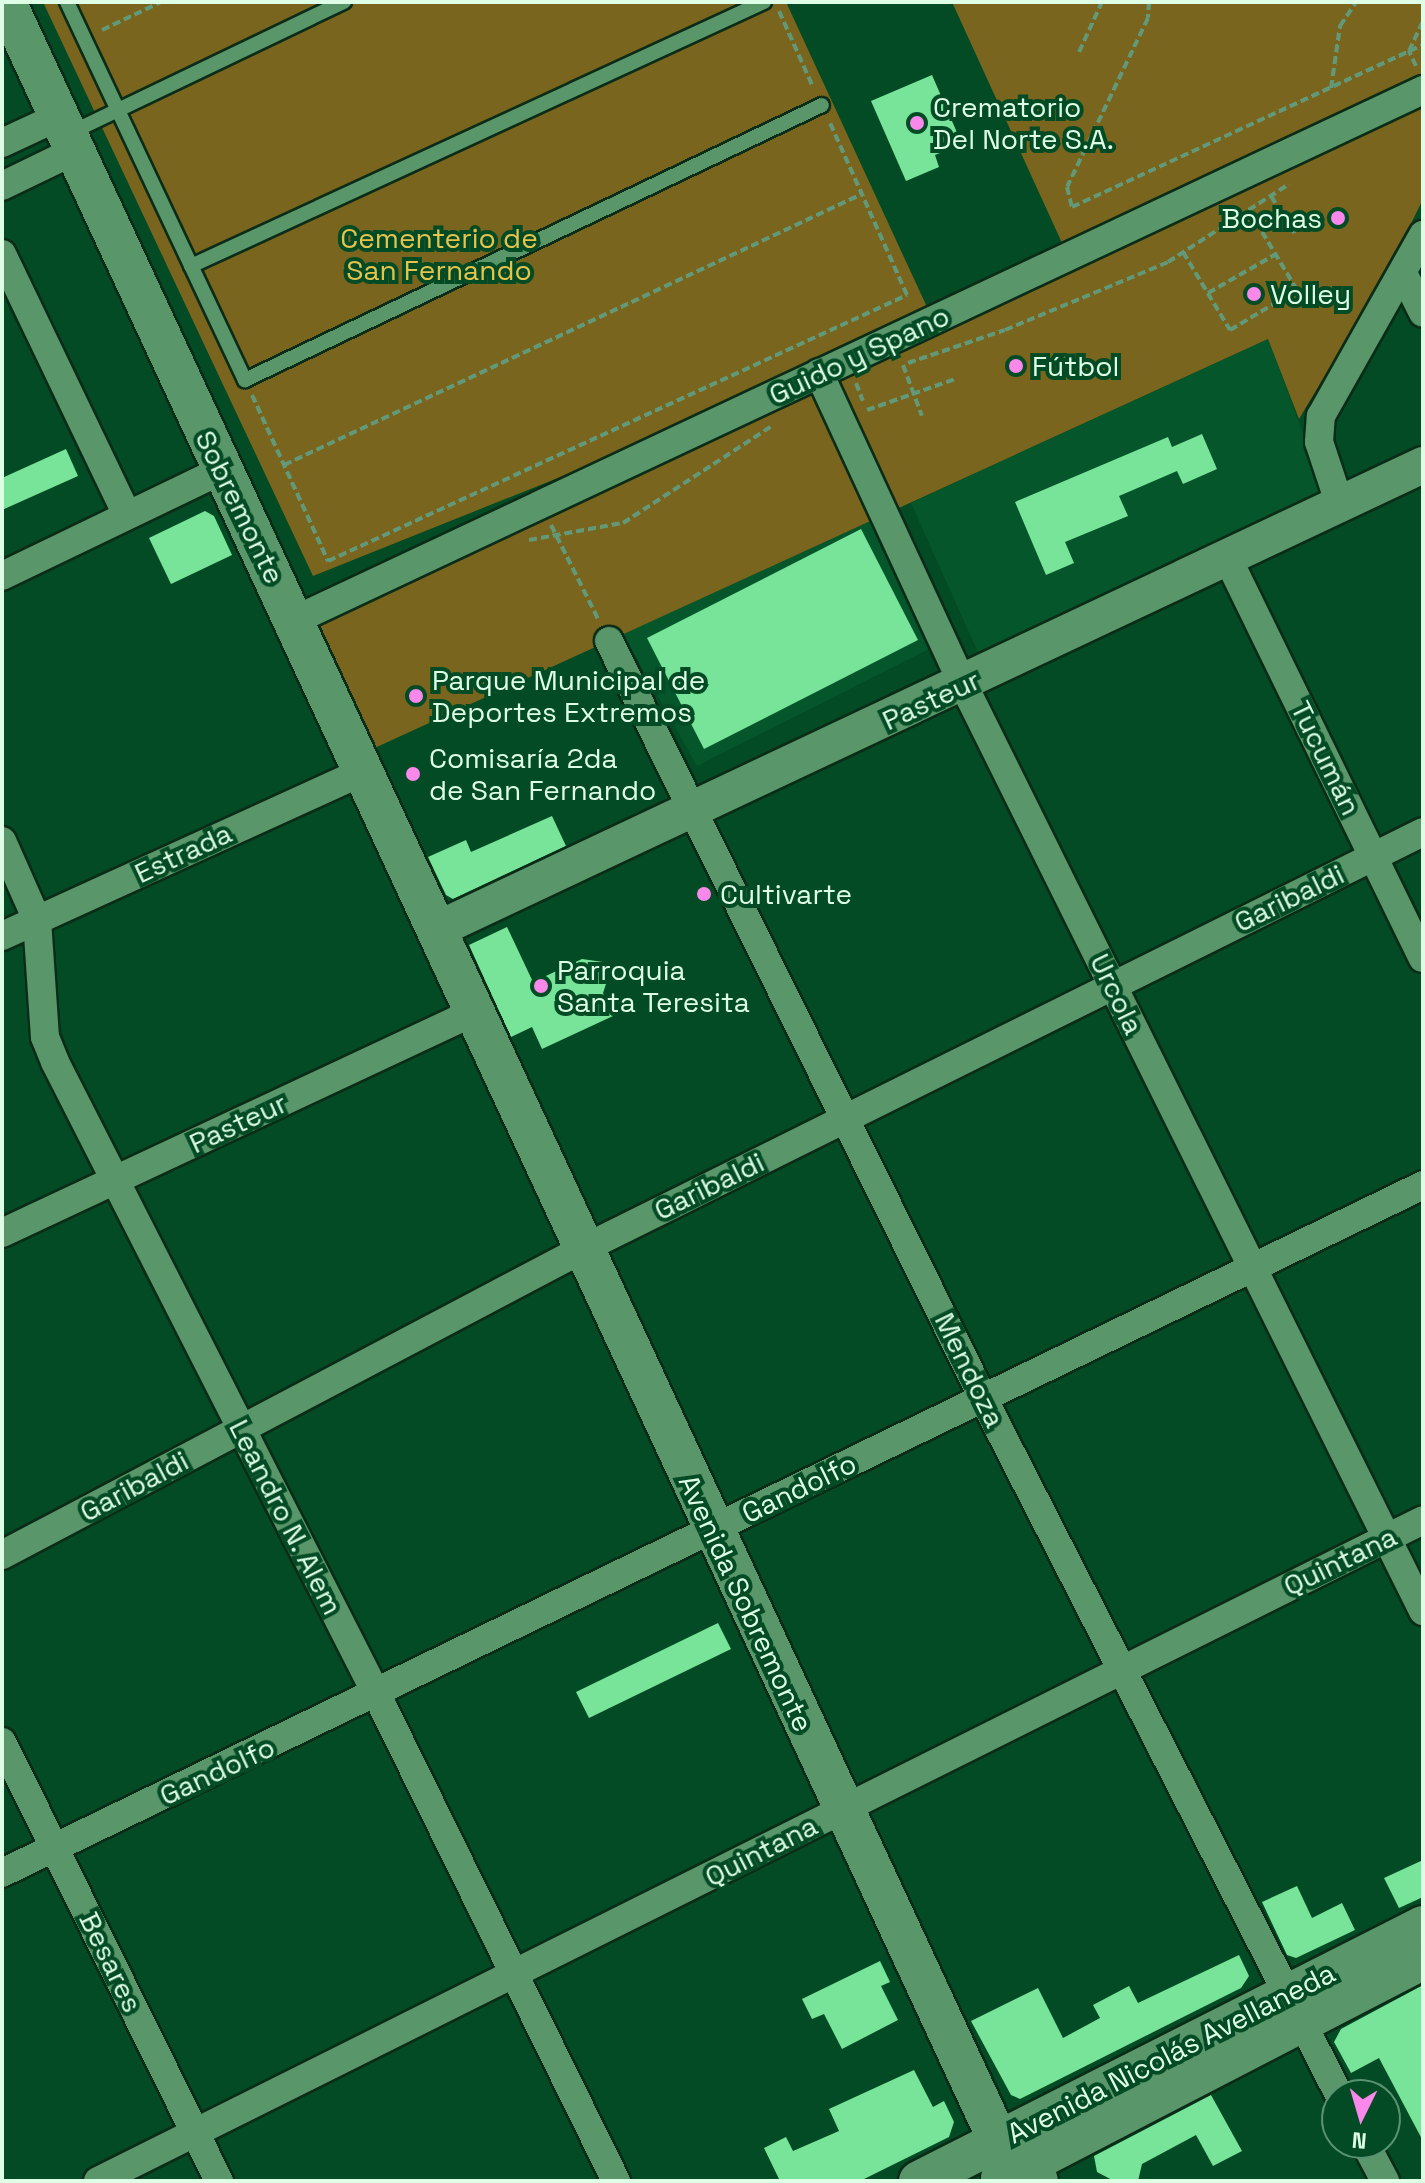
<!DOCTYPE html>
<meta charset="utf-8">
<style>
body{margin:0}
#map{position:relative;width:1425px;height:2183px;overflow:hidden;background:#034b24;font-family:"Space Grotesk",sans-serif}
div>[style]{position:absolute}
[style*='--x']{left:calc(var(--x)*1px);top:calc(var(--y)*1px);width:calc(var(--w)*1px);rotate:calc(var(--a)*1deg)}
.built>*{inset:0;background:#05572b}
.green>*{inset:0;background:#7a651e}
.building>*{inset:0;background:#78e49a}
.path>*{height:4px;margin-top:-2px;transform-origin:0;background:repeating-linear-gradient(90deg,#629979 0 8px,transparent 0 12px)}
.roads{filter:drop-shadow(2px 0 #0b2c16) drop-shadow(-2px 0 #0b2c16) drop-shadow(0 2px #0b2c16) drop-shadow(0 -2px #0b2c16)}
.service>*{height:14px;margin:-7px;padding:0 7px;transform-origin:7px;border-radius:7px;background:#59976b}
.minor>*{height:28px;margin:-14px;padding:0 14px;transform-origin:14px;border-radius:14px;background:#59976b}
.tertiary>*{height:36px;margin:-18px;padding:0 18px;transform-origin:18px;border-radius:18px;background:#59976b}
.secondary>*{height:40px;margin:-20px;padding:0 20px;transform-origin:20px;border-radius:20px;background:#59976b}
.dots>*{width:22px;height:22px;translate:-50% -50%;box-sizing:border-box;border:4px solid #034b24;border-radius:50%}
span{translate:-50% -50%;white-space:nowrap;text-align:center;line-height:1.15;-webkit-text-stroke:8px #034b24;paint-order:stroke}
.poi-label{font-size:28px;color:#defee6}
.left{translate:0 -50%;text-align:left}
.right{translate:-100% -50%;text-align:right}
.park-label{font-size:28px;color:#e6c34d}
.street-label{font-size:28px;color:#defee6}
.frame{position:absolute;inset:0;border:4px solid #defee6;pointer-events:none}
.north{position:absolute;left:1321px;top:2079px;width:80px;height:80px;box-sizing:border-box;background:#034b24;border:2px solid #5b9372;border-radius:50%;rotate:185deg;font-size:22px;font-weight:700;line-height:32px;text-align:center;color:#defee6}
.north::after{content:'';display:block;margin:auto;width:28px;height:36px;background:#f888e9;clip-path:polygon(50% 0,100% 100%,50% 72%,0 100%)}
</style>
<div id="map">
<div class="built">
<div style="clip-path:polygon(1268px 339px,1327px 498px,981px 659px,911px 503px)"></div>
<div style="clip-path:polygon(871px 521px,929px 649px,697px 766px,623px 634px)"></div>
</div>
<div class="green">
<div style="clip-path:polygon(43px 2px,786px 2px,933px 320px,1068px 256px,952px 2px,1423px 2px,1423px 199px,1390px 267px,1299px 419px,1268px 339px,368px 751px,305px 615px,800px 381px,313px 576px)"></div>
</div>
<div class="building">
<div style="clip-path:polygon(932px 75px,962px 144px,935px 155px,939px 167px,906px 181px,871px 101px)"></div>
<div style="clip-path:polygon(1202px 434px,1217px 469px,1183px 484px,1177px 471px,1119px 496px,1128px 516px,1065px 542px,1074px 563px,1046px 575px,1015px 502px,1168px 437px,1172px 447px)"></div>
<div style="clip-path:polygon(66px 449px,78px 476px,2px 510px,2px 478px)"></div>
<div style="clip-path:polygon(205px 511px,214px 516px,232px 555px,171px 584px,149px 538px)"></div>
<div style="clip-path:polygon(861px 529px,918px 640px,704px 749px,647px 638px)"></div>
<div style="clip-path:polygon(552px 816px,566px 846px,453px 899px,446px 895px,428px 857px,466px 840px,471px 852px)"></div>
<div style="clip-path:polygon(507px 927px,533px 982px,582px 959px,603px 962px,609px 975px,603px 993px,613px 1016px,542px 1049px,532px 1027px,511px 1037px,469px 945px)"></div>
<div style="clip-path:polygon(718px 1623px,731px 1649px,589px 1718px,576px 1692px)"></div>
<div style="clip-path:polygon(1423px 1860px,1423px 1897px,1399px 1908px,1384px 1878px)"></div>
<div style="clip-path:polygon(1297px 1886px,1312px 1918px,1342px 1903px,1355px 1930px,1296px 1958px,1287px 1955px,1262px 1902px)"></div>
<div style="clip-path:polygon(1239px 1955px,1249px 1976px,1241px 1988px,1020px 2099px,1011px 2095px,971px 2021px,1038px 1988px,1063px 2038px,1100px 2018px,1093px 2005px,1129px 1986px,1138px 2003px)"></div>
<div style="clip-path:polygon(880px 1961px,890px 1982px,881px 1986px,898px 2020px,842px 2049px,824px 2014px,812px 2019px,802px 1999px)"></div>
<div style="clip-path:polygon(1423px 1985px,1423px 2141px,1379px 2058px,1351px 2073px,1334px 2042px,1341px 2029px)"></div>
<div style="clip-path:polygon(914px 2070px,933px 2107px,944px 2101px,954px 2122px,949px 2137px,860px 2181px,780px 2181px,764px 2148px,786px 2137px,793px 2151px,839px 2131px,829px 2109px)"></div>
<div style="clip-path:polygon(1211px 2095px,1242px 2151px,1213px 2166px,1196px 2135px,1142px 2164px,1138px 2181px,1114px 2181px,1097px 2172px,1094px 2156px)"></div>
</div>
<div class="path">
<div style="--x:1149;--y:2;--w:16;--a:94"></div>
<div style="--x:1148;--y:18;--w:187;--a:115.6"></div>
<div style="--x:1067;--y:187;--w:21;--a:76"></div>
<div style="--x:1072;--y:207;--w:387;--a:-24.8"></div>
<div style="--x:779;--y:11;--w:83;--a:65.9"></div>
<div style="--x:102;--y:30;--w:65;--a:-25.4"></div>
<div style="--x:1079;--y:52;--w:55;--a:-65.3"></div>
<div style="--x:1416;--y:66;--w:17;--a:-115"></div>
<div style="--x:1409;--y:51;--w:33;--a:-65"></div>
<div style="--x:1331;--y:88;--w:63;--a:-81.7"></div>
<div style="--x:1340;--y:26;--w:29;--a:-56"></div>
<div style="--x:1271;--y:196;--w:45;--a:57.7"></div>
<div style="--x:1183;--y:252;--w:91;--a:58.9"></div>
<div style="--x:1230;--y:330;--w:78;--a:-30.8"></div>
<div style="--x:1297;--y:290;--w:93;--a:-121"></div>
<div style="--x:1208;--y:293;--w:78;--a:-29.8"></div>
<div style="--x:908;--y:363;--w:102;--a:-18.8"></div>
<div style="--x:1005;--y:330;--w:177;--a:-22.6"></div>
<div style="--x:1168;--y:262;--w:144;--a:-32.8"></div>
<div style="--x:903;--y:365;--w:54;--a:69.6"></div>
<div style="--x:856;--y:383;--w:19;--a:69"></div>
<div style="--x:252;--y:395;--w:183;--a:65.4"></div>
<div style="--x:328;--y:561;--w:637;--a:-24.67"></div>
<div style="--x:907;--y:295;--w:191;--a:-114.1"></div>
<div style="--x:867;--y:410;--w:93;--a:-19.4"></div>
<div style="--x:284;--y:465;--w:638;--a:-25.12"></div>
<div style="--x:551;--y:525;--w:107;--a:63.4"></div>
<div style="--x:529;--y:540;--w:96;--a:-10.3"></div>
<div style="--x:623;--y:523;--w:176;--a:-33.1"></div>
</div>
<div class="roads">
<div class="service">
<div style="--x:67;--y:2;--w:418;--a:64.8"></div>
<div style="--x:245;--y:380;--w:639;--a:-25.48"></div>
<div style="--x:70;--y:133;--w:304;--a:-25.6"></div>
<div style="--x:191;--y:266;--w:631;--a:-24.74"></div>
</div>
<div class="minor">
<div style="--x:2;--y:143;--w:62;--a:-24.9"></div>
<div style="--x:2;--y:186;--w:80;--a:-25.9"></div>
<div style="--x:2;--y:254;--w:289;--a:64.4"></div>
<div style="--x:1404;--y:275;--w:42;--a:63.4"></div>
<div style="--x:819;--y:373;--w:343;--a:65.2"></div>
<div style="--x:963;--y:684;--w:1035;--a:63.61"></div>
<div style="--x:1340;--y:505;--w:66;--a:-108.4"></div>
<div style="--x:1319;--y:442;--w:26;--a:-86"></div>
<div style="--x:1321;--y:416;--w:208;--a:-60.6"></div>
<div style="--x:1228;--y:559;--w:444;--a:64"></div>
<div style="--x:2;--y:576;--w:244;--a:-25.7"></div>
<div style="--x:295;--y:620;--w:1246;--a:-25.17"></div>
<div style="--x:609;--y:641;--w:844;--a:63.71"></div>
<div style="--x:983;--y:1398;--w:783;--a:62.94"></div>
<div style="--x:2;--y:841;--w:86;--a:66.1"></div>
<div style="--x:37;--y:920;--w:117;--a:86.1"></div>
<div style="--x:45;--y:1037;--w:27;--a:68"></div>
<div style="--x:55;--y:1062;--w:710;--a:63.04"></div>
<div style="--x:377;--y:1695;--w:542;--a:63.81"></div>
<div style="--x:2;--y:936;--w:398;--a:-24.5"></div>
<div style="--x:2;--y:1233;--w:521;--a:-25.09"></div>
<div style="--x:2;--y:1555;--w:654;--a:-27.78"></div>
<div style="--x:581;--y:1250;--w:940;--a:-26.4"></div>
<div style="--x:2;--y:1742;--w:490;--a:63.7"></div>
<div style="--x:2;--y:1873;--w:1579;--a:-25.83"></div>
<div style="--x:1365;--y:2143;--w:43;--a:62.2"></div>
<div style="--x:98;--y:2181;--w:1481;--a:-26.51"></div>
</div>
<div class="tertiary">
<div style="--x:436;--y:930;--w:1091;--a:-25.23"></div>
</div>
<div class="secondary">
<div style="--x:6;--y:2;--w:2357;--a:65.11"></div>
<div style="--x:998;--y:2140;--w:57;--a:45.7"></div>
<div style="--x:1001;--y:2178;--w:475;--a:-27.4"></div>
<div style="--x:919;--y:2181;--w:565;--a:-26.84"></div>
</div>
</div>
<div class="dots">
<div style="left:917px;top:123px;background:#f888e9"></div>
<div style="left:1338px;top:218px;background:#f888e9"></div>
<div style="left:1254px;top:294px;background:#f888e9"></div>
<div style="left:1016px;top:366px;background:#f888e9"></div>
<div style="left:416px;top:696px;background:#f888e9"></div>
<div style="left:413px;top:774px;background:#f888e9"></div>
<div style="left:704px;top:894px;background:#f888e9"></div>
<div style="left:541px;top:986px;background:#f888e9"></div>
</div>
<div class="poi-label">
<span class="left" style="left:933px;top:123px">Crematorio<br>Del Norte S.A.</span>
<span class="right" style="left:1322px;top:218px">Bochas</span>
<span class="left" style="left:1270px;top:294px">Volley</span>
<span class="left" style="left:1032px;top:366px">Fútbol</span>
<span class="left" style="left:432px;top:696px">Parque Municipal de<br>Deportes Extremos</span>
<span class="left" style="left:429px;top:774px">Comisaría 2da<br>de San Fernando</span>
<span class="left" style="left:720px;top:894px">Cultivarte</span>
<span class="left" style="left:557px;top:986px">Parroquia<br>Santa Teresita</span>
</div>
<div class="park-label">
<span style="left:439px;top:254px">Cementerio de<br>San Fernando</span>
</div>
<div class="street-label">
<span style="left:859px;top:355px;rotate:-25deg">Guido y Spano</span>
<span style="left:240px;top:507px;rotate:64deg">Sobremonte</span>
<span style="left:931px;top:700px;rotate:-25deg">Pasteur</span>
<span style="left:1326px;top:758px;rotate:64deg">Tucumán</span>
<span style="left:183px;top:853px;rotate:-25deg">Estrada</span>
<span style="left:1289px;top:898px;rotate:-26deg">Garibaldi</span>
<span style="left:1117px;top:994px;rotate:64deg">Urcola</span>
<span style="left:238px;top:1123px;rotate:-25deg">Pasteur</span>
<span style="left:709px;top:1186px;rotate:-26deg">Garibaldi</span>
<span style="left:970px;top:1370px;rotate:64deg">Mendoza</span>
<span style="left:134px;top:1486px;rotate:-28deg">Garibaldi</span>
<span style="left:799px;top:1488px;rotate:-26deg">Gandolfo</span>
<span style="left:286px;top:1517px;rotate:63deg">Leandro N. Alem</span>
<span style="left:1340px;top:1561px;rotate:-26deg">Quintana</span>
<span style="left:746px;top:1603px;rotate:65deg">Avenida Sobremonte</span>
<span style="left:217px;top:1771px;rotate:-25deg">Gandolfo</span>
<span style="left:761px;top:1851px;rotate:-27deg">Quintana</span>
<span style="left:111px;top:1962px;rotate:64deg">Besares</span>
<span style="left:1171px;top:2053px;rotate:-27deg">Avenida Nicolás Avellaneda</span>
</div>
<div class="frame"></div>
<div class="north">N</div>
</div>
